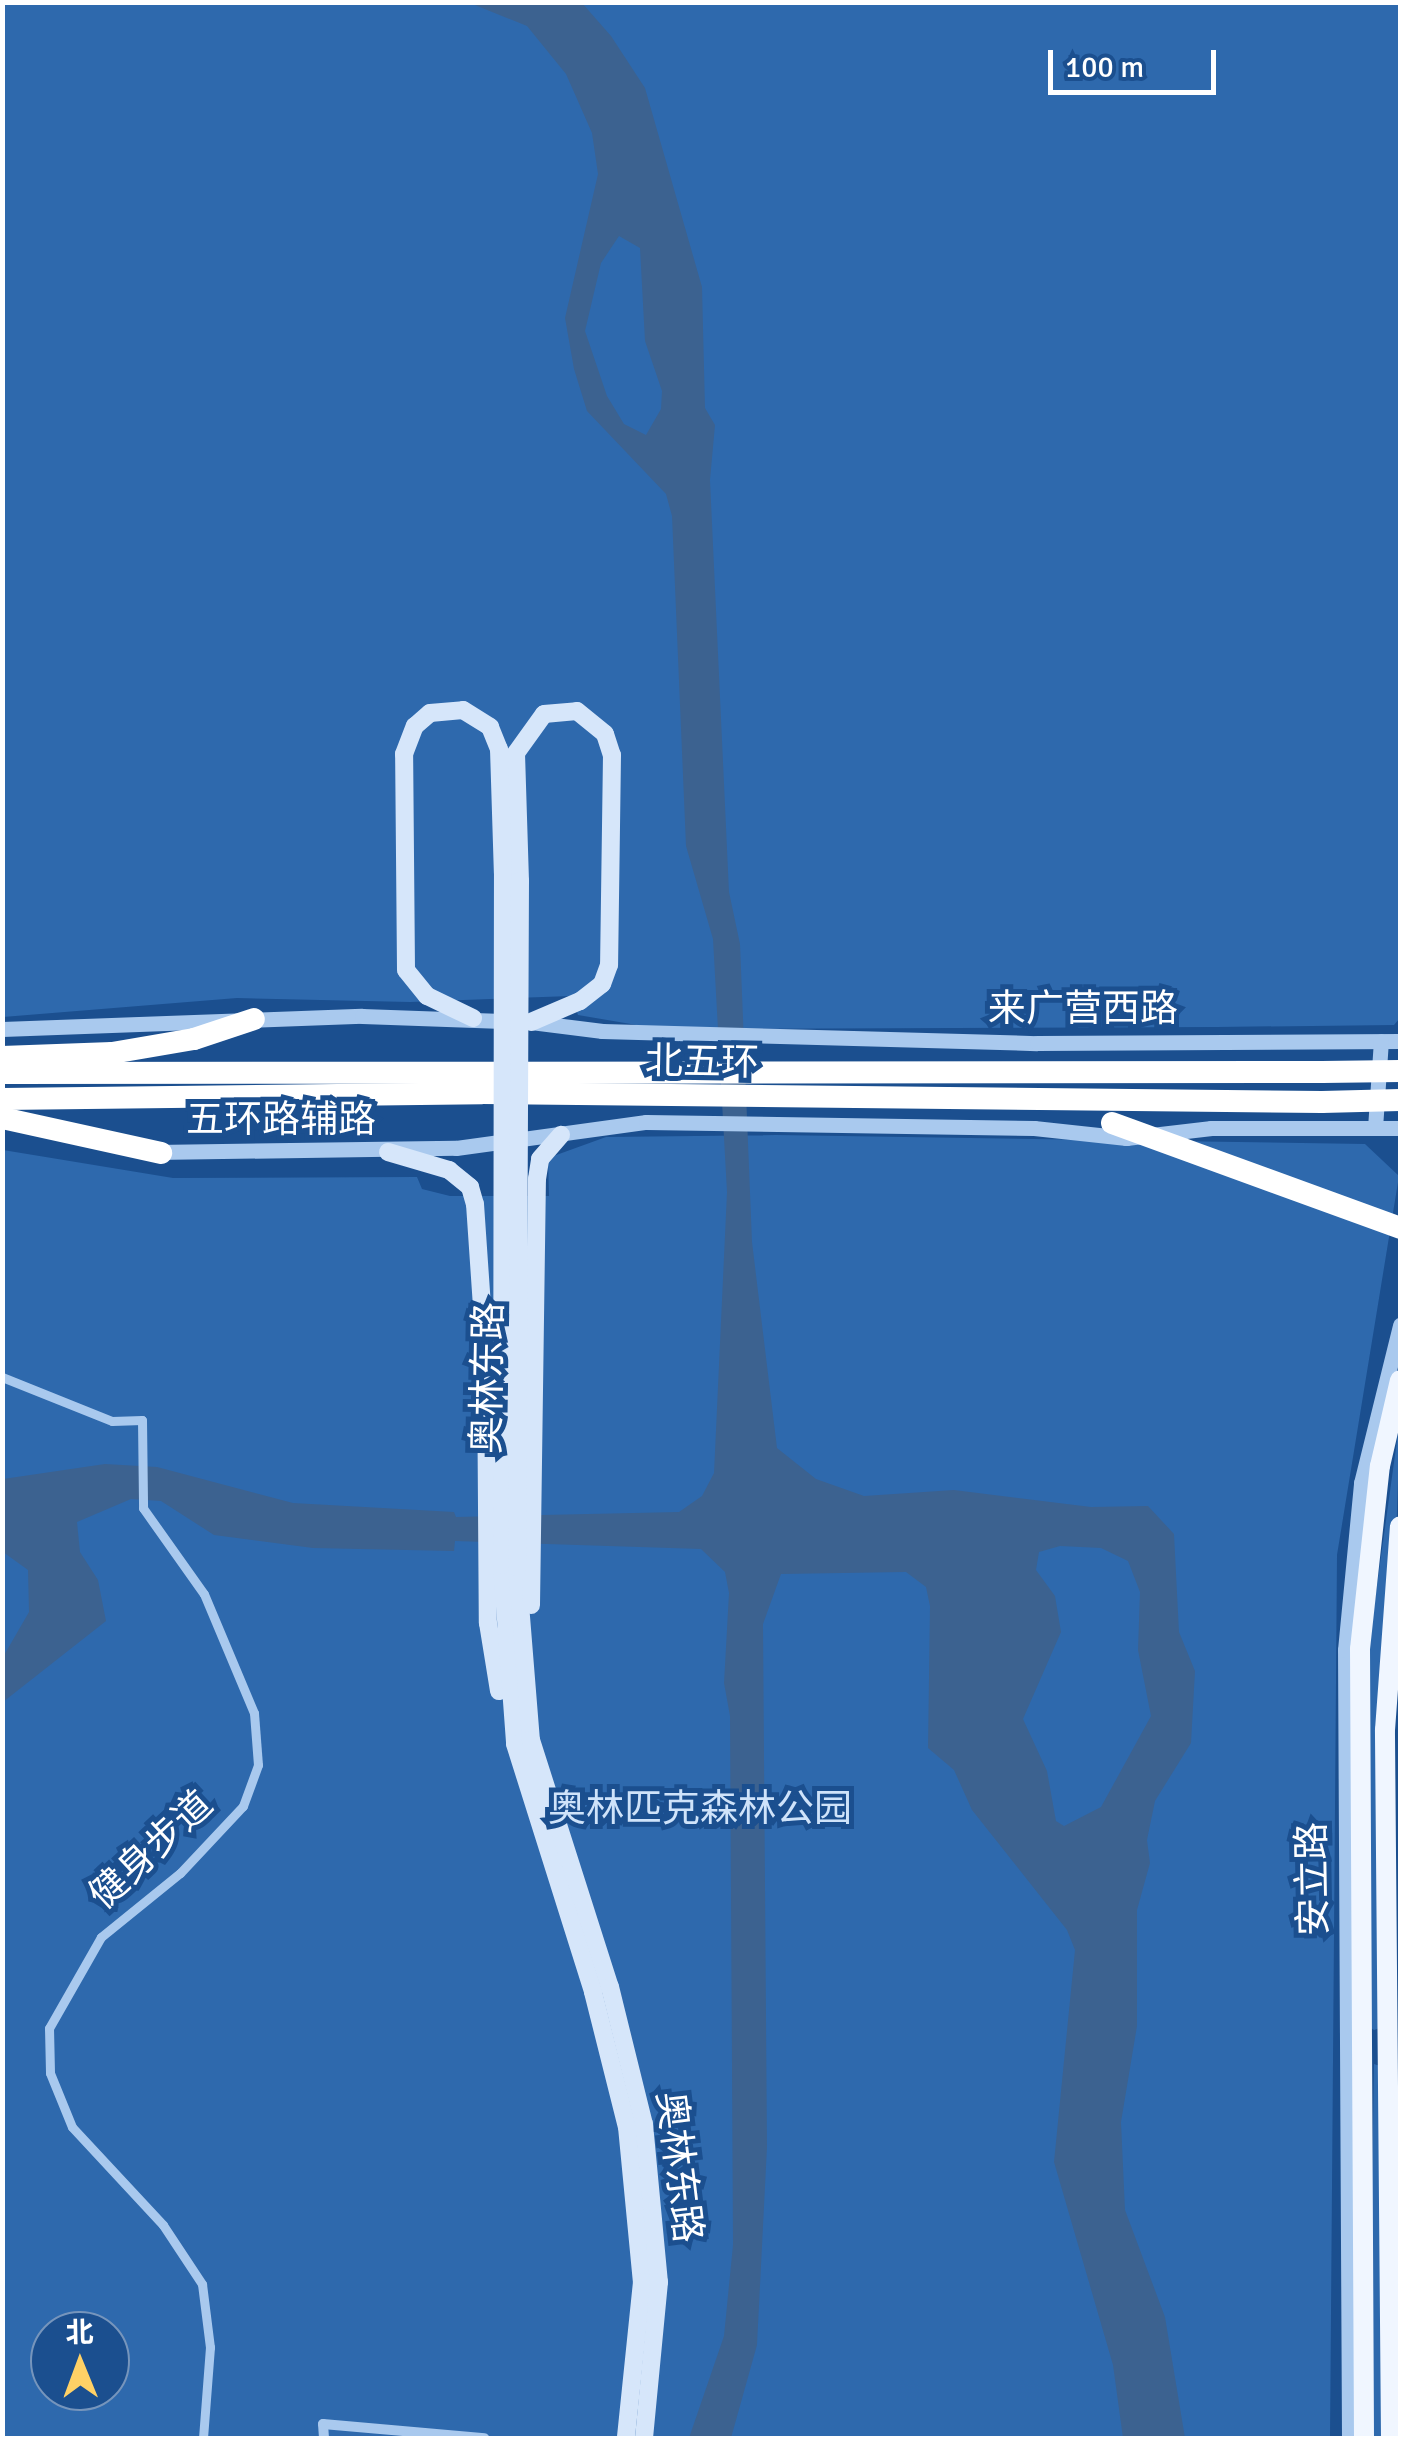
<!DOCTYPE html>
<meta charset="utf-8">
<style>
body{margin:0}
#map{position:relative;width:1403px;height:2441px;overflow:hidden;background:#1b4f8f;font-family:Signika,"Noto Sans SC",sans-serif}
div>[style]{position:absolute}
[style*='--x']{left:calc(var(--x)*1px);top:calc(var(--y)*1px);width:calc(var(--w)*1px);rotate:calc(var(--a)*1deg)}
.green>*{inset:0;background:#2e69ad}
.water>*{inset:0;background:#3c6290}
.pedestrian>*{height:9px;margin:-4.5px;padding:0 4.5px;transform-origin:4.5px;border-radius:4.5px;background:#a9c9ee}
.minor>*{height:10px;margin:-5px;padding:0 5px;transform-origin:5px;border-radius:5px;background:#a9c9ee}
.tertiary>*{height:15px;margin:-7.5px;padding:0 7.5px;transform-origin:7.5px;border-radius:7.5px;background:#a9c9ee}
.secondary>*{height:18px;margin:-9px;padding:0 9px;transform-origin:9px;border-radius:9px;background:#d6e6fa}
.primary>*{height:20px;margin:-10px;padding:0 10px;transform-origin:10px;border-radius:10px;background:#f0f6ff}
.motorway>*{height:22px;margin:-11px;padding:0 11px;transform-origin:11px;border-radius:11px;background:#fff}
.secondary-bridge>*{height:18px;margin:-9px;padding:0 9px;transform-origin:9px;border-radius:9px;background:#d6e6fa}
.motorway-bridge>*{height:22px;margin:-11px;padding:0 11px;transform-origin:11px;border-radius:11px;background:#fff}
span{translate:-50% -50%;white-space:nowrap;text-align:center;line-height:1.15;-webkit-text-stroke:10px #1b4f8f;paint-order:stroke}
.street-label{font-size:38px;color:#fff}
.park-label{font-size:38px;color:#cfe3fa}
.frame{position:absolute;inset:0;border:5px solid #fff;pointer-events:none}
.north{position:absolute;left:30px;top:2311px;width:100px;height:100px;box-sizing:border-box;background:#1b4f8f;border:2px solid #7695bc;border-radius:50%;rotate:359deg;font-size:28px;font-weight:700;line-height:40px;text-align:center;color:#fff}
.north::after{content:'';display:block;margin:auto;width:35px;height:45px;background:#ffd166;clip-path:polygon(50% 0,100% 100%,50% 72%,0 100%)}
.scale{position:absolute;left:1048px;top:50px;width:168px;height:45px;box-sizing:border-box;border:5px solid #fff;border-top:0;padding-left:12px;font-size:30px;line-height:35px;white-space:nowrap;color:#fff;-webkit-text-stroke:8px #1b4f8f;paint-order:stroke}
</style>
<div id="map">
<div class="green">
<div style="clip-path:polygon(2px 3px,1400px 3px,1400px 1018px,1394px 1025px,1216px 1027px,660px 1029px,578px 1015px,571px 996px,410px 1002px,237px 998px,3px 1017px)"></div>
<div style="clip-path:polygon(evenodd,776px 1135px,1365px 1144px,1399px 1176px,1337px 1555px,1330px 2438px,3px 2438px,3px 1150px,173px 1178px,417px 1177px,422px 1189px,450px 1196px,549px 1196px,548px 1158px,606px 1137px,776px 1135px,50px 2331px,110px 2331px,110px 2391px,50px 2391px,50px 2331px)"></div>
<div style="clip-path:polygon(1400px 1419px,1380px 2028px,1374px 2030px,1366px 2025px,1369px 1643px)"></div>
<div style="clip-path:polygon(1374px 2064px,1380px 2066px,1382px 2438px,1368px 2438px)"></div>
</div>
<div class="water">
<div style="clip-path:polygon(evenodd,470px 3px,582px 3px,611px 36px,645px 88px,702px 287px,705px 408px,715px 425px,710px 480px,729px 892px,740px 944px,752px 1242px,777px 1448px,816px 1479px,864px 1496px,954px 1490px,1091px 1507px,1148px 1506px,1174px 1534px,1179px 1632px,1195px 1671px,1191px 1743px,1155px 1801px,1147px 1840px,1150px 1863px,1137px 1910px,1137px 2026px,1121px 2122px,1125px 2210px,1165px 2317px,1185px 2438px,1123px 2438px,1113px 2365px,1054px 2162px,1075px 1950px,1067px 1930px,972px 1810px,954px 1770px,928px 1748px,930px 1606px,926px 1587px,906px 1572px,781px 1574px,763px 1624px,767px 2147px,757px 2345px,731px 2438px,689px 2438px,724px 2336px,733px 2245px,730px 1716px,724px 1683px,729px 1593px,725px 1572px,701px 1549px,455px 1541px,454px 1551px,313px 1548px,214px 1535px,161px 1501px,131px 1499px,77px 1522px,80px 1552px,98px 1580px,106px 1621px,3px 1702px,3px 1657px,29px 1612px,28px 1570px,3px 1552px,3px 1479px,105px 1464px,157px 1467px,293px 1503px,454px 1512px,456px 1517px,679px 1512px,702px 1496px,714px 1473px,727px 1192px,713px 939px,686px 846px,672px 516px,666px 494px,587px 411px,574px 369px,565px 318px,598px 174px,592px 133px,566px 74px,527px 26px,470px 3px,619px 236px,640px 248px,645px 341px,662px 391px,661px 409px,646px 435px,624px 424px,607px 396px,585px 331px,601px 263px,619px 236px,470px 3px,1060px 1546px,1101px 1548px,1128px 1561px,1140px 1592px,1138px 1650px,1151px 1716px,1101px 1807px,1064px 1826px,1056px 1821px,1047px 1771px,1023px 1719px,1061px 1632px,1055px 1596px,1036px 1570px,1039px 1552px,1060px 1546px)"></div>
</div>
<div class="pedestrian">
<div style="--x:2;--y:1377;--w:118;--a:21.8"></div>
<div style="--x:112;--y:1421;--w:30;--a:-2"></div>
<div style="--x:142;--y:1420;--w:88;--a:89.3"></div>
<div style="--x:143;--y:1508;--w:105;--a:54.7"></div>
<div style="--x:204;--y:1594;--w:129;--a:67.2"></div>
<div style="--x:254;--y:1713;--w:52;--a:85.6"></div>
<div style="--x:258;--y:1765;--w:44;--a:110.1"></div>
<div style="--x:243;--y:1806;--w:92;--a:133.2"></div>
<div style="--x:180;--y:1873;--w:102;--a:141"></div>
<div style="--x:101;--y:1937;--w:105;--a:119.7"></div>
<div style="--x:49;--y:2028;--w:45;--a:88.7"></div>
<div style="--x:50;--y:2073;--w:58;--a:67.8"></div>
<div style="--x:72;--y:2127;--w:134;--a:47.1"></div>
<div style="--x:163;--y:2225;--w:71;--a:56.5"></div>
<div style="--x:202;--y:2284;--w:64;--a:82.8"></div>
<div style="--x:210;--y:2347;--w:91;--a:94.4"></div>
</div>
<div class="minor">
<div style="--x:324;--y:2438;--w:14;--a:-94"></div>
<div style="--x:323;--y:2424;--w:162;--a:5"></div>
</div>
<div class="tertiary">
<div style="--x:2;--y:1029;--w:360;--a:-2.1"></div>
<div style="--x:362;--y:1016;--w:169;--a:2"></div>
<div style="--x:531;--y:1022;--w:72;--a:7.2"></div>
<div style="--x:602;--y:1031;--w:435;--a:1.6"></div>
<div style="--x:1037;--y:1043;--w:363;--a:-0.3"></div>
<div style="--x:1375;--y:1128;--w:87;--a:-86.1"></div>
<div style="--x:155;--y:1152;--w:301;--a:-0.8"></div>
<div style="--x:456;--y:1148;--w:192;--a:-7.8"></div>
<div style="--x:646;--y:1122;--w:388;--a:0.9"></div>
<div style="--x:1034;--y:1128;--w:93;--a:6.2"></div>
<div style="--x:1126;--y:1138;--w:86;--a:-6.7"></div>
<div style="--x:1211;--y:1128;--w:189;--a:0"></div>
<div style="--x:1349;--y:2438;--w:788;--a:-90.29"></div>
<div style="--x:1345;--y:1650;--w:168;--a:-84.5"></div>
<div style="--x:1361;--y:1483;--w:163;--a:-76.1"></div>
</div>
<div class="secondary">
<div style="--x:520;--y:881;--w:128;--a:-91.8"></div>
<div style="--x:516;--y:753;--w:48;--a:-54.3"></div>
<div style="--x:544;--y:714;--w:33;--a:-5"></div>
<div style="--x:577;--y:711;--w:36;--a:39"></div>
<div style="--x:605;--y:734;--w:22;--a:72"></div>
<div style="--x:612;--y:755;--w:210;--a:90.8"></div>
<div style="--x:609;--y:965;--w:20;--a:110"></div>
<div style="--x:602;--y:984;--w:28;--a:142"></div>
<div style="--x:580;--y:1001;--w:53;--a:156.8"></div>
<div style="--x:473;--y:1018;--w:51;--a:-154.4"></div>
<div style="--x:427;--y:996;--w:33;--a:-129"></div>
<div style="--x:406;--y:970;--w:216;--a:-90.5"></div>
<div style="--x:404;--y:754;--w:30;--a:-69"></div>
<div style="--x:415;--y:726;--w:20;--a:-41"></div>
<div style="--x:430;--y:713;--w:33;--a:-5"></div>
<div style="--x:463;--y:710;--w:32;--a:32"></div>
<div style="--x:490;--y:727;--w:24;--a:68"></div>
<div style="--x:499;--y:749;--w:124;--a:88.2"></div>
<div style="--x:388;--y:1152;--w:64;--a:16.4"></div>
<div style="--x:449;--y:1170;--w:27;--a:39"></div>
<div style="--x:470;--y:1187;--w:18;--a:74"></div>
<div style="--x:475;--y:1204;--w:160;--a:86.1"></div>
<div style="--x:486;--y:1364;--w:259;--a:89.6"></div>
<div style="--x:488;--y:1623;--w:69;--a:80.8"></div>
<div style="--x:502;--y:1565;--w:179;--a:85.8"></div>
<div style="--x:515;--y:1744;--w:260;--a:72.5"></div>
<div style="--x:593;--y:1992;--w:139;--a:75.9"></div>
<div style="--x:627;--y:2127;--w:156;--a:84.5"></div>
<div style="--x:642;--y:2282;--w:157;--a:95.9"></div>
<div style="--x:517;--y:1567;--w:174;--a:85.4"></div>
<div style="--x:531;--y:1740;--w:259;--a:72.3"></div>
<div style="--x:610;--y:1987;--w:141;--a:76.1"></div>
<div style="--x:644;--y:2124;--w:159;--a:84.6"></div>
<div style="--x:659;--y:2282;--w:157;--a:95.5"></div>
<div style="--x:531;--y:1605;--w:426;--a:-89.2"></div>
<div style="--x:537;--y:1179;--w:20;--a:-81"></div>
<div style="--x:540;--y:1159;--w:32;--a:-49"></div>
</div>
<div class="primary">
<div style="--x:1364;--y:2438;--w:789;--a:-90.29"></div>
<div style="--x:1360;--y:1649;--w:184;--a:-83.8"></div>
<div style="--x:1380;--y:1466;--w:88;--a:-76.9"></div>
<div style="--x:1391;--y:2438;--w:708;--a:-90.49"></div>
<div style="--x:1385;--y:1730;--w:204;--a:-85.8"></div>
</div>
<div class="motorway">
<div style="--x:2;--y:1057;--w:110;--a:-2.1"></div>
<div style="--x:112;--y:1053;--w:83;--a:-9.7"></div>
<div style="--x:194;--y:1039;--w:63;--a:-18.4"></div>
<div style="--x:2;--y:1073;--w:1320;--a:-0.04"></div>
<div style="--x:2;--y:1099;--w:480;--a:-0.7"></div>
<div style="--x:482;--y:1093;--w:840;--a:0.61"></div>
<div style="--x:2;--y:1118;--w:163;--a:12.4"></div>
</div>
<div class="secondary-bridge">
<div style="--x:502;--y:1565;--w:692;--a:-89.92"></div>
<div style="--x:517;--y:1567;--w:686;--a:-89.75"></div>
</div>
<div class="motorway-bridge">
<div style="--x:1322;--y:1072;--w:78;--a:-0.7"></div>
<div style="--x:1322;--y:1102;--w:78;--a:-1.5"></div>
<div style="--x:1112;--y:1123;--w:307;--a:20"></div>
</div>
<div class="street-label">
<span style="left:1083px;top:1009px">来广营西路</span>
<span style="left:702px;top:1062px;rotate:1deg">北五环</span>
<span style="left:281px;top:1120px">五环路辅路</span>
<span style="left:488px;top:1378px;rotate:-89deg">奥林东路</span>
<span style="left:151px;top:1850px;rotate:-43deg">健身步道</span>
<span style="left:1313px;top:1879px;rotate:-91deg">安立路</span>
<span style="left:679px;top:2167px;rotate:83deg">奥林东路</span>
</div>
<div class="park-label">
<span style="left:700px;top:1809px">奥林匹克森林公园</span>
</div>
<div class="frame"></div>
<div class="north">北</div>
<div class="scale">100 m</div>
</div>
